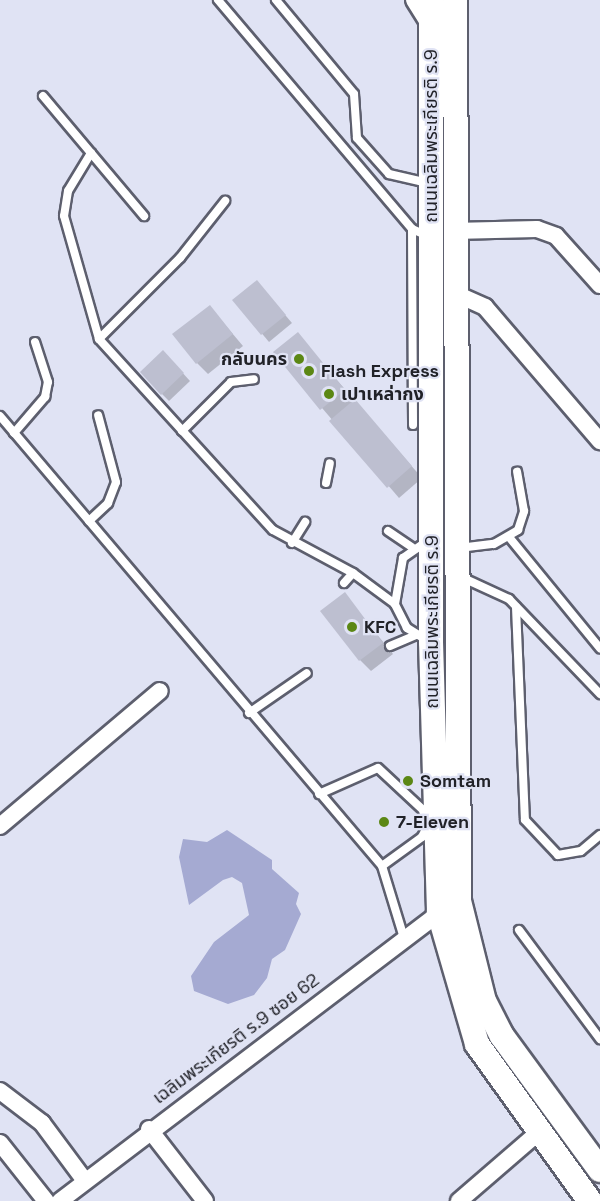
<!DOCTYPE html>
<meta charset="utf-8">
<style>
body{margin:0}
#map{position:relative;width:600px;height:1201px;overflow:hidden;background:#e0e3f4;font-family:"Space Grotesk","Noto Sans Thai",sans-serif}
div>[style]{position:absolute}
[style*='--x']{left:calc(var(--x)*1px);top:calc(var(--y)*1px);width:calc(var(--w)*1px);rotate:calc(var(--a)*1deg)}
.water>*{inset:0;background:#a5aad2}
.shadow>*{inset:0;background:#0003}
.building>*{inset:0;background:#bdbfd0}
.roads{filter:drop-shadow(2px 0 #5d5f6e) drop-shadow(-2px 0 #5d5f6e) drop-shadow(0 2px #5d5f6e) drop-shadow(0 -2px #5d5f6e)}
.service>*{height:8px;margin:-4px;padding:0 4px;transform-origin:4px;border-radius:4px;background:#fff}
.minor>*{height:16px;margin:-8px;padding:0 8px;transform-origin:8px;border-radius:8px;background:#fff}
.secondary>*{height:24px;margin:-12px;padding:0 12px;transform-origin:12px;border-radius:12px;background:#fff}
.dots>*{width:16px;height:16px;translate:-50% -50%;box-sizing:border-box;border:3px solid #e0e3f4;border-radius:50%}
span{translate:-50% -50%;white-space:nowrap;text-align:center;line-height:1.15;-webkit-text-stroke:4.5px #e0e3f4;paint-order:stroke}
.street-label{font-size:18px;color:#212228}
.poi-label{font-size:18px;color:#212228;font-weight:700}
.right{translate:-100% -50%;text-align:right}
.left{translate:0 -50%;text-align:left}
</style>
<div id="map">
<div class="water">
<div style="clip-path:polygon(227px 830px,272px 860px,272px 869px,299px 893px,296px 904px,301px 914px,285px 950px,272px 959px,267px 978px,254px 995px,228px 1004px,194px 991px,191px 976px,214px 942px,249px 915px,242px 883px,232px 877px,223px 880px,189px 905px,179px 857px,183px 839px,207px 842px)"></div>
</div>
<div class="shadow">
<div style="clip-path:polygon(257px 282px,292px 323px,269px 342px,234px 300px)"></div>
<div style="clip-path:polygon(210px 307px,243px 346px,208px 374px,197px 363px)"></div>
<div style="clip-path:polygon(297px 334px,422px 478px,399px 498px,275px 353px)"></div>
<div style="clip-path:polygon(170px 359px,190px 381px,169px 401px,162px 394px)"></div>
<div style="clip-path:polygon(344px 594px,393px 654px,371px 671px,360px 660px)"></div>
</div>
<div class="building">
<div style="clip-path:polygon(257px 280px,286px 315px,261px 335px,232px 300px)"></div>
<div style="clip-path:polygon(210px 305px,233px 334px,196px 364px,172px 334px)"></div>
<div style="clip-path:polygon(298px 332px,345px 390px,320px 410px,273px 352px)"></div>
<div style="clip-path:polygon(163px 350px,184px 373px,161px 395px,140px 372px)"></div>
<div style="clip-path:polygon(355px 399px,412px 466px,387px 488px,329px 421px)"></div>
<div style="clip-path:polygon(345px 592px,383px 643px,359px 661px,320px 611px)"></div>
</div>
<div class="roads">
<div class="service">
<div style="--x:218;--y:0;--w:300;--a:49.7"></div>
<div style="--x:412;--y:229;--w:17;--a:24"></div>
<div style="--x:276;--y:0;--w:122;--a:50.3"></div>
<div style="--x:354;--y:94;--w:44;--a:86.1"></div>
<div style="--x:357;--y:138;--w:48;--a:48.4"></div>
<div style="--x:389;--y:174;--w:40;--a:13"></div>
<div style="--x:43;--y:96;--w:157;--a:49.9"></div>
<div style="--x:91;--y:153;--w:44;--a:121.2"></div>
<div style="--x:68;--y:191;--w:25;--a:99"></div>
<div style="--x:64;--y:216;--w:128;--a:74.1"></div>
<div style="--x:99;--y:339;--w:258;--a:47.7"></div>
<div style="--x:273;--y:530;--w:91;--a:28.3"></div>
<div style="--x:353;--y:573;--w:52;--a:36.4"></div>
<div style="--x:412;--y:229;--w:196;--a:89.7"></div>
<div style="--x:99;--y:339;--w:115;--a:-45"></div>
<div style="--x:180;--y:258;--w:73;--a:-51.7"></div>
<div style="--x:0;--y:416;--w:590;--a:49.67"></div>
<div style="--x:382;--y:866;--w:75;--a:73"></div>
<div style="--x:182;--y:431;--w:69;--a:-45"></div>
<div style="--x:231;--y:382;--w:23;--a:-7"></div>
<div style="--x:14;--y:433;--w:48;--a:-49.3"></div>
<div style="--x:45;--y:397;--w:15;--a:-79"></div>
<div style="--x:48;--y:382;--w:42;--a:-108"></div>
<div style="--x:326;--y:483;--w:20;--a:-79"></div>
<div style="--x:89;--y:521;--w:26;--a:-43"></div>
<div style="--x:108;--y:503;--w:22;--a:-69"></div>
<div style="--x:116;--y:482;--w:69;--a:-105"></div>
<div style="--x:388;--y:531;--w:29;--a:34"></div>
<div style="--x:509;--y:537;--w:144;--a:50.7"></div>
<div style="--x:292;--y:543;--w:25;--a:-58"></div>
<div style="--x:459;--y:548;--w:35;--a:-7"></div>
<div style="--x:494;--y:544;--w:28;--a:-30"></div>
<div style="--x:518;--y:530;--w:20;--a:-72"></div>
<div style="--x:524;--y:511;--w:40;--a:-100"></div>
<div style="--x:461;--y:577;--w:53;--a:24.6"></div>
<div style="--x:509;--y:599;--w:132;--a:46.2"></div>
<div style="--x:344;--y:583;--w:13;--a:-48"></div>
<div style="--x:516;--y:607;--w:213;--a:87.6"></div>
<div style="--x:525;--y:820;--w:48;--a:46.7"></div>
<div style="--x:558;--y:855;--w:23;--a:-10"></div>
<div style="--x:581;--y:851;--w:25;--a:-40"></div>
<div style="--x:428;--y:641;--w:25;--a:-148"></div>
<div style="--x:407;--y:628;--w:27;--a:-117"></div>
<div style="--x:395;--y:604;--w:47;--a:-80.1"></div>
<div style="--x:403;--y:558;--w:32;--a:-35"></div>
<div style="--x:390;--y:646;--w:28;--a:-23"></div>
<div style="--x:249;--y:713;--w:70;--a:-34.6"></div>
<div style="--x:319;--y:794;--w:64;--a:-23.8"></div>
<div style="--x:378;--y:768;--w:62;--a:43"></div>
<div style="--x:423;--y:810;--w:17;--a:77"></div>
<div style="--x:427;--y:827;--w:11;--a:117"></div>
<div style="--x:422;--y:837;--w:49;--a:144.1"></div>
<div style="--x:519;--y:930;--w:136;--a:53.4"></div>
</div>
<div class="minor">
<div style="--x:414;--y:0;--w:31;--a:58"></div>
<div style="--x:453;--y:231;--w:84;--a:-1.4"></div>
<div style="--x:537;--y:229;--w:20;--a:20"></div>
<div style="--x:556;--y:236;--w:66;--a:48.1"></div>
<div style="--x:454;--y:293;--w:34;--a:24"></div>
<div style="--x:485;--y:307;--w:177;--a:49.4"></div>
<div style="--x:0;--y:826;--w:209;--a:-40.2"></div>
<div style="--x:0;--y:1091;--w:53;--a:37.3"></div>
<div style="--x:42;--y:1123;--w:72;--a:53.4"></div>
<div style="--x:149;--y:1129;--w:91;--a:52.1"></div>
<div style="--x:0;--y:1143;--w:74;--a:51.6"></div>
<div style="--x:60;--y:1201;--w:476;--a:-37.2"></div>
<div style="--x:459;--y:1201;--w:106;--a:-40.8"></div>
</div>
<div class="secondary">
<div style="--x:431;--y:0;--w:642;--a:90"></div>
<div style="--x:431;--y:642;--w:271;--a:88.3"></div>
<div style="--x:439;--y:913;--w:136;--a:73.8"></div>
<div style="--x:477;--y:1044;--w:193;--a:54.3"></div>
<div style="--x:455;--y:0;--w:901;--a:89.75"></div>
<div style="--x:459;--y:901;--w:103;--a:76"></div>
<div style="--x:484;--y:1001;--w:39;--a:63"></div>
<div style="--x:502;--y:1036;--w:166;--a:53.8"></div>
</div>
</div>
<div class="dots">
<div style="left:299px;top:359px;background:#5b8714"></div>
<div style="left:309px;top:371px;background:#5b8714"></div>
<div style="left:329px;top:394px;background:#5b8714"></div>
<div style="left:352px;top:627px;background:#5b8714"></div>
<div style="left:408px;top:781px;background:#5b8714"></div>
<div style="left:384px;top:822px;background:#5b8714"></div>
</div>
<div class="street-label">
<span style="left:431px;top:136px;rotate:-90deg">ถนนเฉลิมพระเกียรติ ร.9</span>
<span style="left:432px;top:622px;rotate:-90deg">ถนนเฉลิมพระเกียรติ ร.9</span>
<span style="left:236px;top:1039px;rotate:-37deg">เฉลิมพระเกียรติ ร.9 ซอย 62</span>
</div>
<div class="poi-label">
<span class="right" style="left:287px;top:359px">กลับนคร</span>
<span class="left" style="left:321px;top:371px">Flash Express</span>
<span class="left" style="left:341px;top:394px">เปาเหล่ากง</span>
<span class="left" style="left:364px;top:627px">KFC</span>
<span class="left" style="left:420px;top:781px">Somtam</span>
<span class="left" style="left:396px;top:822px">7-Eleven</span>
</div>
</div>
